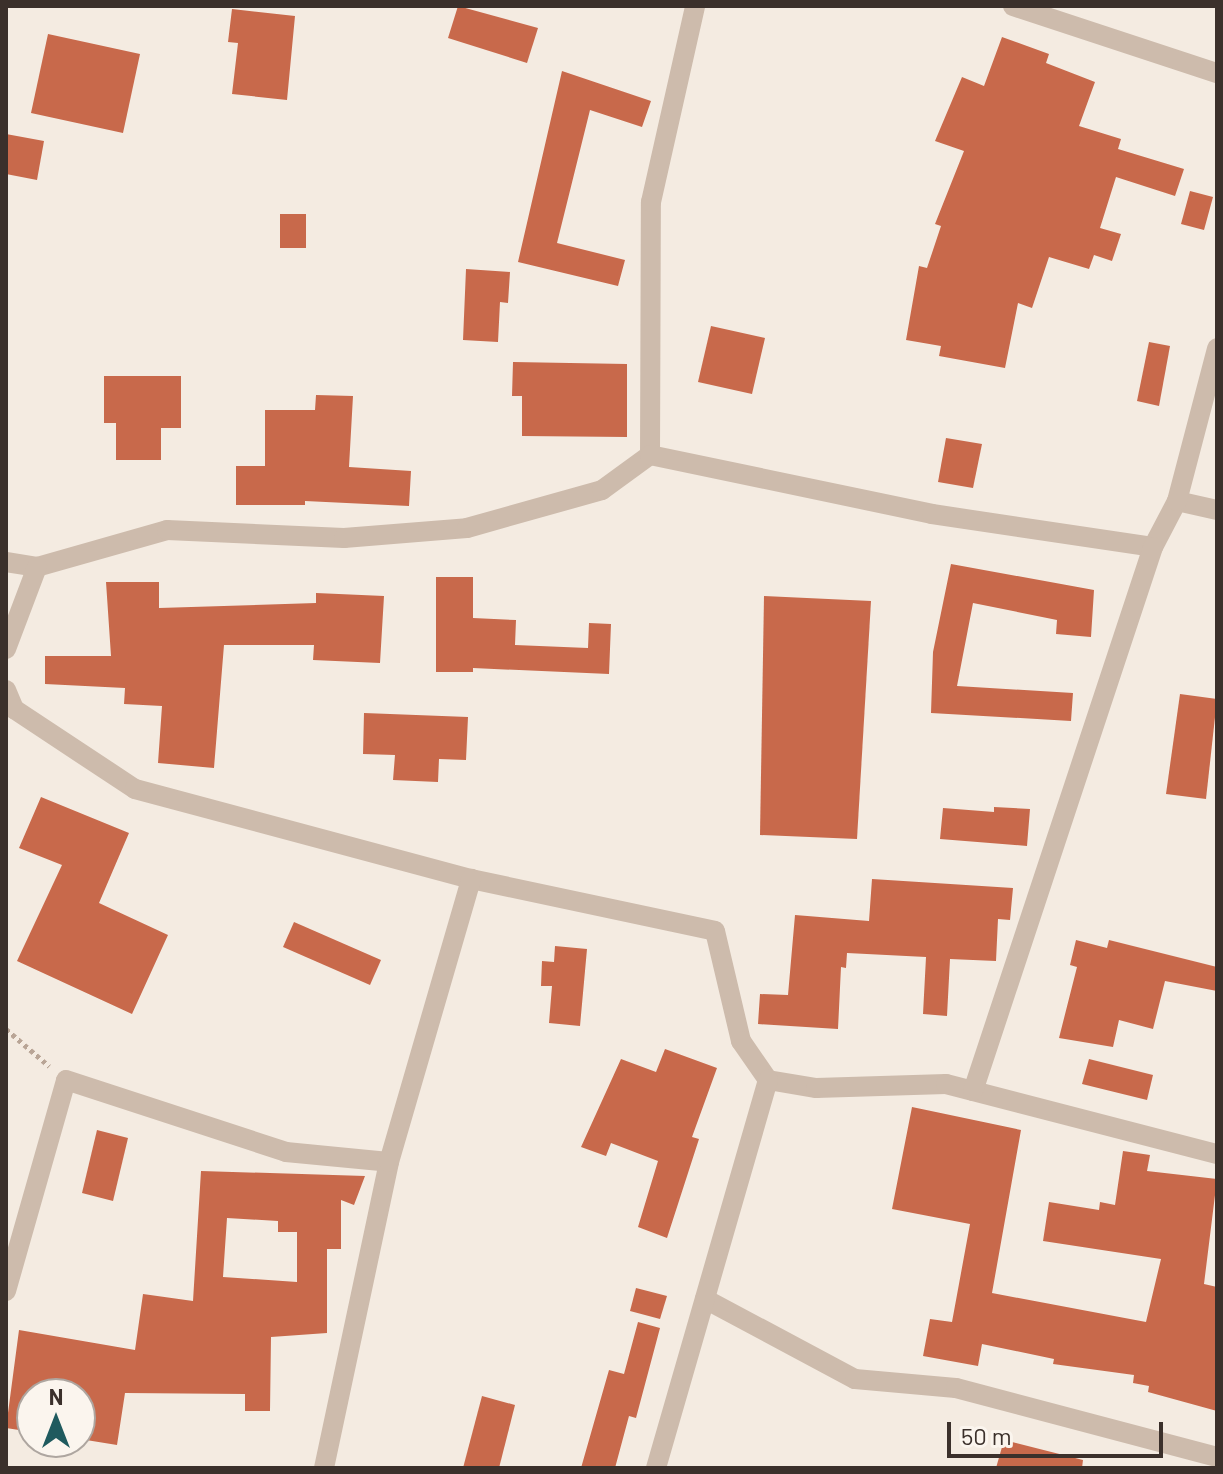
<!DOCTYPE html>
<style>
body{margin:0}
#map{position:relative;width:1223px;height:1474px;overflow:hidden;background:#f4ebe1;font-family:Barlow,sans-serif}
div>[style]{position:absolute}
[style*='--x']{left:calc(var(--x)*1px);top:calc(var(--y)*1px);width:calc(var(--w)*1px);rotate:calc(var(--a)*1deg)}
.building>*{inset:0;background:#c8694b}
.path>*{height:5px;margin-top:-2.5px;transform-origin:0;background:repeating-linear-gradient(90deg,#b9a596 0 4px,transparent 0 8px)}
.street>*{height:20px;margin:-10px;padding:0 10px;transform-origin:10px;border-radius:10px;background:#cdbbac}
span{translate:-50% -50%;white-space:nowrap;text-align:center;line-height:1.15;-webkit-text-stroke:8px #fbf5ee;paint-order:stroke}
.frame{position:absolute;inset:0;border:8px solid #3b302b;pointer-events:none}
.north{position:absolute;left:16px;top:1378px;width:80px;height:80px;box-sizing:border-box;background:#fbf5ee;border:2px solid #aea6a0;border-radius:50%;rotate:0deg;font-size:22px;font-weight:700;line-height:32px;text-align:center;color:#3b302b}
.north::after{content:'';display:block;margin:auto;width:28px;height:36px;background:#1f5a5e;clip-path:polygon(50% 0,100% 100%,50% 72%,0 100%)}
.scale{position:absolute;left:947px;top:1422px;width:216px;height:36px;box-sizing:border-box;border:4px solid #3b302b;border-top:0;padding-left:10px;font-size:24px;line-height:28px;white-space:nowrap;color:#3b302b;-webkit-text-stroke:6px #fbf5ee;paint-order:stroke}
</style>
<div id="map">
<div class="building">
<div style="clip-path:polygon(458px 6px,538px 28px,527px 63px,448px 38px)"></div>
<div style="clip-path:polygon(232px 9px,295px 16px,287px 100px,232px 94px,238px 43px,228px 42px)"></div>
<div style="clip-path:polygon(48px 34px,140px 54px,123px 133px,31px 113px)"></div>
<div style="clip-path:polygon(1002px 37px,1049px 54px,1046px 63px,1095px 82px,1079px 126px,1121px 139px,1118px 149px,1184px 169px,1175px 196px,1116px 177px,1100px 228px,1121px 234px,1112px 261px,1094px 255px,1089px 269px,1049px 257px,1032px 308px,1018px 303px,1005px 368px,939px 356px,941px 346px,906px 340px,919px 266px,927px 268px,941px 226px,935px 224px,964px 151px,935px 141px,962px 77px,984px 86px)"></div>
<div style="clip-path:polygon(562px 71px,651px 101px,642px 127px,590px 110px,557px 243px,625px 260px,618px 286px,518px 262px)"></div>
<div style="clip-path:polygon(6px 134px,44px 141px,37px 180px,6px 174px)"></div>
<div style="clip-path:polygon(1190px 191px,1213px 197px,1204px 230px,1181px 224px)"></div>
<div style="clip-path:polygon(280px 214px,306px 214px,306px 248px,280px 248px)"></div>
<div style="clip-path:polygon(466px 269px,510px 272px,508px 303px,500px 302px,498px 342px,463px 340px)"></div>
<div style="clip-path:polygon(711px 326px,765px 338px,752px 394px,698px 382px)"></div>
<div style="clip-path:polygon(1149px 342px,1170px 346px,1159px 406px,1137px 401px)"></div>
<div style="clip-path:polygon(513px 362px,627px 364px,627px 437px,522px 436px,522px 396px,512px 396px)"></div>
<div style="clip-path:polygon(104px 376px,181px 376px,181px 428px,161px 428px,161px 460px,116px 460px,116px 423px,104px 423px)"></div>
<div style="clip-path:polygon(316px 395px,353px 396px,349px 467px,411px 471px,409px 506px,305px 501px,305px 505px,236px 505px,236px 466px,265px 466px,265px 410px,315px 410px)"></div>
<div style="clip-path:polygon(946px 438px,982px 444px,973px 488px,938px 482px)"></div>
<div style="clip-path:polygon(951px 564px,1094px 590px,1091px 637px,1056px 634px,1057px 620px,973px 603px,957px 686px,1073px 693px,1071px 721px,931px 713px,933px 652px)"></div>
<div style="clip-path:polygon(436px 577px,473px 577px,473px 618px,516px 620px,515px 645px,588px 648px,589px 623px,611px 624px,609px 674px,473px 668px,473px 672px,436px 672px)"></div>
<div style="clip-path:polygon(106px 582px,159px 582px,159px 608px,316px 603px,316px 593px,384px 596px,380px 663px,313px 660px,314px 645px,224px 645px,214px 768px,158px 763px,162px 706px,124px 704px,125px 688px,45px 684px,45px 656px,111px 656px)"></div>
<div style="clip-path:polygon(764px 596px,871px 601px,857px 839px,760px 835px)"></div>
<div style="clip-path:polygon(1180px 694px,1217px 699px,1206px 799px,1166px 794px)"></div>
<div style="clip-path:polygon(364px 713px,468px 717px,466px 760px,439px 759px,438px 782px,393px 780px,395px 755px,363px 754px)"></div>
<div style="clip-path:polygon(41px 797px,129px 833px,99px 903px,168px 935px,132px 1014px,17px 961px,62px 865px,19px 848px)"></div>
<div style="clip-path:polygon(994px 807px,1030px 809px,1027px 846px,940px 839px,943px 808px,994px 812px)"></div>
<div style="clip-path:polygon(872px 879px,1013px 888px,1010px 920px,998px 919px,996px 961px,950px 959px,947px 1016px,923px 1014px,926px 957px,847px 953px,846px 968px,841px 967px,838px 1029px,758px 1024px,760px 994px,788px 995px,795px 915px,869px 921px)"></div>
<div style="clip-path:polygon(294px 922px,381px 960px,370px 985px,283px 947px)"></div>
<div style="clip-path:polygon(1076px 940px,1107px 948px,1109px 940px,1217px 967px,1217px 991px,1165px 981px,1153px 1029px,1119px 1020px,1113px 1047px,1059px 1038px,1077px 967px,1070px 965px)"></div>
<div style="clip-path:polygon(555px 946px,587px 949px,580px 1026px,549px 1023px,552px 986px,541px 986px,542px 961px,554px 962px)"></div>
<div style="clip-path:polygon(665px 1049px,717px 1068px,692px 1137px,699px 1139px,667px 1238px,638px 1227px,658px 1161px,611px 1143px,606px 1156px,581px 1147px,621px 1059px,656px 1072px)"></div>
<div style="clip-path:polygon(1089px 1059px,1153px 1075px,1147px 1100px,1082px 1084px)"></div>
<div style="clip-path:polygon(912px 1107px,1021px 1130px,992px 1293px,1146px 1322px,1161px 1259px,1043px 1241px,1049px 1202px,1099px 1210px,1100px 1202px,1115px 1205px,1123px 1151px,1150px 1155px,1147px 1171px,1217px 1179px,1204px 1284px,1217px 1287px,1217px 1411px,1148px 1392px,1149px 1386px,1133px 1383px,1134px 1375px,1053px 1364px,1054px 1359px,982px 1344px,978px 1366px,923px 1356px,930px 1319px,952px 1322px,970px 1224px,892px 1209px)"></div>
<div style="clip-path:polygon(97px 1130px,128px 1138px,113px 1201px,82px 1193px)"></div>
<div style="clip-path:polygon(evenodd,201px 1171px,365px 1176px,354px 1205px,341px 1200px,341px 1249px,327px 1249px,327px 1333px,271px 1337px,270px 1411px,245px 1411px,245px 1394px,125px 1393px,117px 1445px,80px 1439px,80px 1394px,32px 1387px,32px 1432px,6px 1428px,19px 1330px,135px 1350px,143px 1294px,193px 1301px,201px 1171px,227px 1218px,278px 1221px,278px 1232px,297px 1232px,297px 1282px,223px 1277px,227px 1218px)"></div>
<div style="clip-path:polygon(636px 1288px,667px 1296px,660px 1319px,630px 1311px)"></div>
<div style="clip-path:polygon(638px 1322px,660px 1328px,636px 1418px,629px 1416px,615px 1468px,581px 1468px,609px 1370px,624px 1374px)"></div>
<div style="clip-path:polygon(482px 1396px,515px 1405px,499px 1468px,463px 1468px)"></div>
<div style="clip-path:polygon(1004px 1440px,1083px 1460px,1082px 1468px,996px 1468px)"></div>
</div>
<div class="path">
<div style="--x:6;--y:1029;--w:57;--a:40.7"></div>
</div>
<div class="street">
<div style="--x:1013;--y:6;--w:215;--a:18.2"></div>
<div style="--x:650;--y:455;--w:253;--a:-89.8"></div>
<div style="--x:651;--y:202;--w:201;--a:-77.3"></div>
<div style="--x:1177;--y:501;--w:41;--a:12.7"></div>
<div style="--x:6;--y:562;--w:31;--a:9"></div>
<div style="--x:37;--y:567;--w:135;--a:-15.9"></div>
<div style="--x:167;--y:530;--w:177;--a:2.6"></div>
<div style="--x:344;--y:538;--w:123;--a:-4.6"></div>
<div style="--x:467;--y:528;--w:140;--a:-15.7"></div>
<div style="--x:602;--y:490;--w:59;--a:-36.1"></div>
<div style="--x:650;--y:455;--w:288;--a:11.8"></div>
<div style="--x:932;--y:514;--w:223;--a:8.5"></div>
<div style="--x:1153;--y:547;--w:52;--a:-62.4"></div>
<div style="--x:1177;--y:501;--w:158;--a:-75.3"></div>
<div style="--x:6;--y:649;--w:88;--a:-69.3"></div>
<div style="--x:6;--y:690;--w:21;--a:67"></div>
<div style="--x:14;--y:709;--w:145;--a:33.5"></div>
<div style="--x:135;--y:789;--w:348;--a:15"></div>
<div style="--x:471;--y:879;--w:249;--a:12"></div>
<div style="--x:715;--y:931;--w:113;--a:76.7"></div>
<div style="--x:741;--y:1041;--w:47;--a:55.3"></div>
<div style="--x:768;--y:1080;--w:49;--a:9.5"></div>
<div style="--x:816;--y:1088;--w:130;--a:-1.8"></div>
<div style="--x:946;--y:1084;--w:280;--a:14.5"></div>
<div style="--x:973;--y:1091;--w:573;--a:-71.69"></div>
<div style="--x:6;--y:1291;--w:219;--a:-74.1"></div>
<div style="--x:66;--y:1080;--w:231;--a:18.1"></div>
<div style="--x:286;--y:1152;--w:103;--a:5.5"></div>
<div style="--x:705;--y:1299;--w:170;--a:28.1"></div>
<div style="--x:855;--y:1379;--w:101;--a:5.1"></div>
<div style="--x:956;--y:1388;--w:270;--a:14.8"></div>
<div style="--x:324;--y:1468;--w:313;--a:-78"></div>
<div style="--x:389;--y:1162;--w:295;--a:-73.8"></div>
<div style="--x:656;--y:1468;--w:404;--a:-73.9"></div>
</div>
<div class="frame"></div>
<div class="north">N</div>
<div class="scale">50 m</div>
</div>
